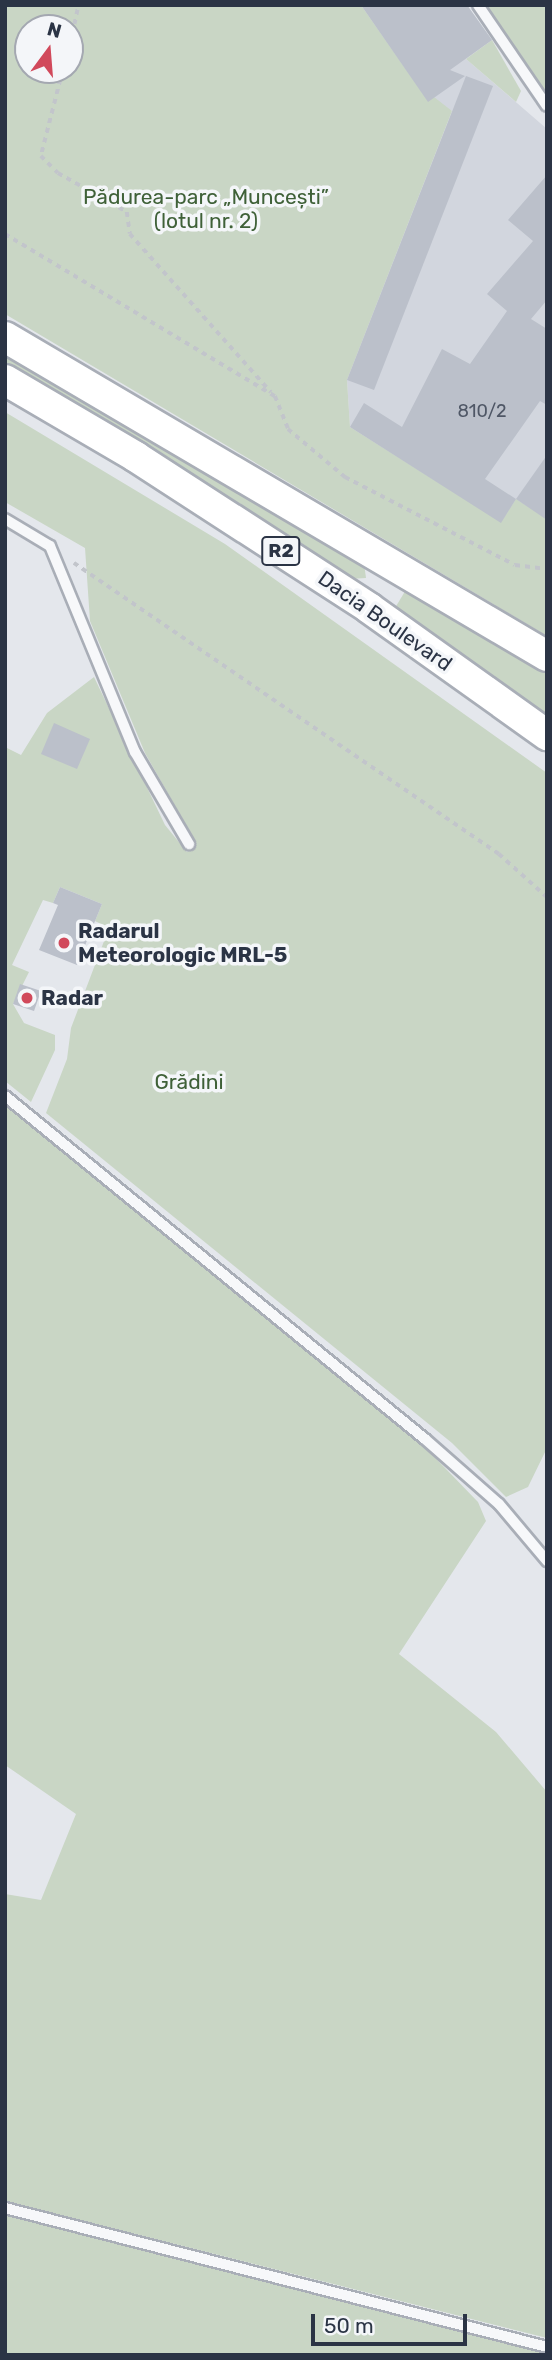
<!DOCTYPE html>
<meta charset="utf-8">
<style>
body{margin:0}
#map{position:relative;width:552px;height:2360px;overflow:hidden;background:#e4e7ec;font-family:Rubik,sans-serif}
div>[style]{position:absolute}
[style*='--x']{left:calc(var(--x)*1px);top:calc(var(--y)*1px);width:calc(var(--w)*1px);rotate:calc(var(--a)*1deg)}
.built>*{inset:0;background:#d2d6de}
.green>*{inset:0;background:#c9d6c5}
.building>*{inset:0;background:#bbc0ca}
.path>*{height:3.5px;margin-top:-1.75px;transform-origin:0;background:repeating-linear-gradient(90deg,#c2c5cb 0 5px,transparent 0 10px)}
.roads{filter:drop-shadow(2px 0 #a9aeb7) drop-shadow(-2px 0 #a9aeb7) drop-shadow(0 2px #a9aeb7) drop-shadow(0 -2px #a9aeb7)}
.lane>*{height:10px;margin:-5px;padding:0 5px;transform-origin:5px;border-radius:5px;background:#f7f8fa}
.primary>*{height:30px;margin:-15px;padding:0 15px;transform-origin:15px;border-radius:15px;background:#fff}
.dots>*{width:19px;height:19px;translate:-50% -50%;box-sizing:border-box;border:4px solid #f4f6f9;border-radius:50%}
span{translate:-50% -50%;white-space:nowrap;text-align:center;line-height:1.15;-webkit-text-stroke:7px #f4f6f9;paint-order:stroke}
.number-label{font-size:18px;color:#4f5766}
.number-label span{-webkit-text-stroke-width:0}
.shield-label span{padding:2px 5px;background:#f4f6f9;border:2px solid;border-radius:5px;-webkit-text-stroke-width:0}
.shield-label{font-size:19px;color:#2b3445;font-weight:700}
.park-label{font-size:21px;color:#3f6138}
.street-label{font-size:21px;color:#2b3445}
.poi-label{font-size:21px;color:#2b3445;font-weight:700}
.left{translate:0 -50%;text-align:left}
.frame{position:absolute;inset:0;border:7px solid #2b3445;pointer-events:none}
.north{position:absolute;left:14px;top:14px;width:70px;height:70px;box-sizing:border-box;background:#f4f6f9;border:2px solid #a4a8b1;border-radius:50%;rotate:16deg;font-size:19px;font-weight:700;line-height:28px;text-align:center;color:#2b3445}
.north::after{content:'';display:block;margin:auto;width:24px;height:32px;background:#d1495b;clip-path:polygon(50% 0,100% 100%,50% 72%,0 100%)}
.scale{position:absolute;left:311px;top:2314px;width:156px;height:32px;box-sizing:border-box;border:4px solid #2b3445;border-top:0;padding-left:9px;font-size:21px;line-height:24px;white-space:nowrap;color:#2b3445;-webkit-text-stroke:5px #f4f6f9;paint-order:stroke}
</style>
<div id="map">
<div class="built">
<div style="clip-path:polygon(361px 5px,467px 5px,492px 40px,466px 59px,547px 129px,547px 519px,501px 523px,350px 427px,347px 380px,452px 111px,428px 102px)"></div>
</div>
<div class="green">
<div style="clip-path:polygon(evenodd,5px 5px,361px 5px,428px 101px,434px 97px,452px 111px,347px 380px,350px 427px,501px 522px,516px 499px,547px 519px,547px 636px,5px 314px,5px 5px,28px 28px,70px 28px,70px 70px,28px 70px,28px 28px)"></div>
<div style="clip-path:polygon(484px 5px,547px 5px,547px 95px,539px 86px)"></div>
<div style="clip-path:polygon(492px 40px,521px 91px,516px 102px,466px 59px)"></div>
<div style="clip-path:polygon(5px 351px,364px 563px,366px 578px,349px 579px,5px 366px)"></div>
<div style="clip-path:polygon(5px 412px,225px 544px,547px 773px,547px 1448px,528px 1487px,506px 1497px,452px 1443px,46px 1113px,67px 1059px,71px 1028px,109px 928px,95px 921px,102px 904px,60px 887px,53px 903px,43px 900px,12px 965px,29px 972px,13px 1004px,24px 1023px,55px 1035px,55px 1050px,31px 1102px,5px 1081px,5px 747px,21px 755px,47px 713px,94px 677px,165px 825px,187px 852px,196px 843px,145px 753px,90px 621px,85px 548px,5px 502px)"></div>
<div style="clip-path:polygon(407px 588px,547px 670px,547px 717px,395px 608px)"></div>
<div style="clip-path:polygon(5px 1105px,414px 1436px,478px 1502px,486px 1521px,399px 1654px,496px 1732px,547px 1792px,547px 2338px,5px 2201px,5px 1894px,41px 1900px,76px 1814px,5px 1765px)"></div>
<div style="clip-path:polygon(5px 2215px,547px 2352px,547px 2355px,5px 2355px)"></div>
</div>
<div class="building">
<div style="clip-path:polygon(361px 5px,467px 5px,492px 40px,450px 70px,465px 76px,428px 102px)"></div>
<div style="clip-path:polygon(466px 76px,493px 86px,374px 390px,347px 380px)"></div>
<div style="clip-path:polygon(547px 175px,547px 300px,531px 319px,547px 329px,547px 405px,540px 401px,485px 479px,516px 499px,501px 523px,350px 427px,364px 403px,402px 427px,442px 349px,470px 364px,507px 311px,487px 294px,533px 241px,508px 220px)"></div>
<div style="clip-path:polygon(547px 455px,547px 520px,516px 499px)"></div>
<div style="clip-path:polygon(54px 723px,90px 739px,77px 769px,41px 754px)"></div>
<div style="clip-path:polygon(60px 887px,102px 904px,77px 965px,39px 950px,58px 905px,53px 903px)"></div>
<div style="clip-path:polygon(20px 984px,41px 991px,34px 1011px,13px 1004px)"></div>
</div>
<div class="path">
<div style="--x:70;--y:44;--w:40;--a:-78"></div>
<div style="--x:63;--y:70;--w:89;--a:104.3"></div>
<div style="--x:41;--y:156;--w:24;--a:45"></div>
<div style="--x:58;--y:173;--w:79;--a:29.5"></div>
<div style="--x:127;--y:212;--w:22;--a:82"></div>
<div style="--x:130;--y:234;--w:212;--a:48.3"></div>
<div style="--x:5;--y:234;--w:315;--a:31"></div>
<div style="--x:275;--y:396;--w:35;--a:68"></div>
<div style="--x:288;--y:429;--w:75;--a:40.1"></div>
<div style="--x:345;--y:477;--w:191;--a:27.4"></div>
<div style="--x:515;--y:565;--w:32;--a:7"></div>
<div style="--x:74;--y:563;--w:515;--a:34.4"></div>
<div style="--x:499;--y:854;--w:64;--a:41.9"></div>
</div>
<div class="roads">
<div class="lane">
<div style="--x:478;--y:5;--w:122;--a:55.7"></div>
<div style="--x:5;--y:519;--w:52;--a:31"></div>
<div style="--x:50;--y:546;--w:223;--a:67.6"></div>
<div style="--x:135;--y:752;--w:107;--a:59.6"></div>
<div style="--x:5;--y:1096;--w:542;--a:39.24"></div>
<div style="--x:425;--y:1439;--w:98;--a:41.3"></div>
<div style="--x:499;--y:1504;--w:75;--a:49.9"></div>
<div style="--x:5;--y:2208;--w:560;--a:14.38"></div>
</div>
<div class="primary">
<div style="--x:5;--y:337;--w:629;--a:30.48"></div>
<div style="--x:5;--y:380;--w:152;--a:30.4"></div>
<div style="--x:136;--y:457;--w:278;--a:32.9"></div>
<div style="--x:369;--y:608;--w:219;--a:35.5"></div>
</div>
</div>
<div class="dots">
<div style="left:64px;top:943px;background:#d1495b"></div>
<div style="left:27px;top:998px;background:#d1495b"></div>
</div>
<div class="number-label">
<span style="left:482px;top:411px">810/2</span>
</div>
<div class="shield-label">
<span style="left:281px;top:551px">R2</span>
</div>
<div class="park-label">
<span style="left:206px;top:209px">Pădurea-parc „Muncești”<br>(lotul nr. 2)</span>
<span style="left:189px;top:1082px">Grădini</span>
</div>
<div class="street-label">
<span style="left:385px;top:621px;rotate:35deg">Dacia Boulevard</span>
</div>
<div class="poi-label">
<span class="left" style="left:78px;top:943px">Radarul<br>Meteorologic MRL-5</span>
<span class="left" style="left:41px;top:998px">Radar</span>
</div>
<div class="frame"></div>
<div class="north">N</div>
<div class="scale">50 m</div>
</div>
